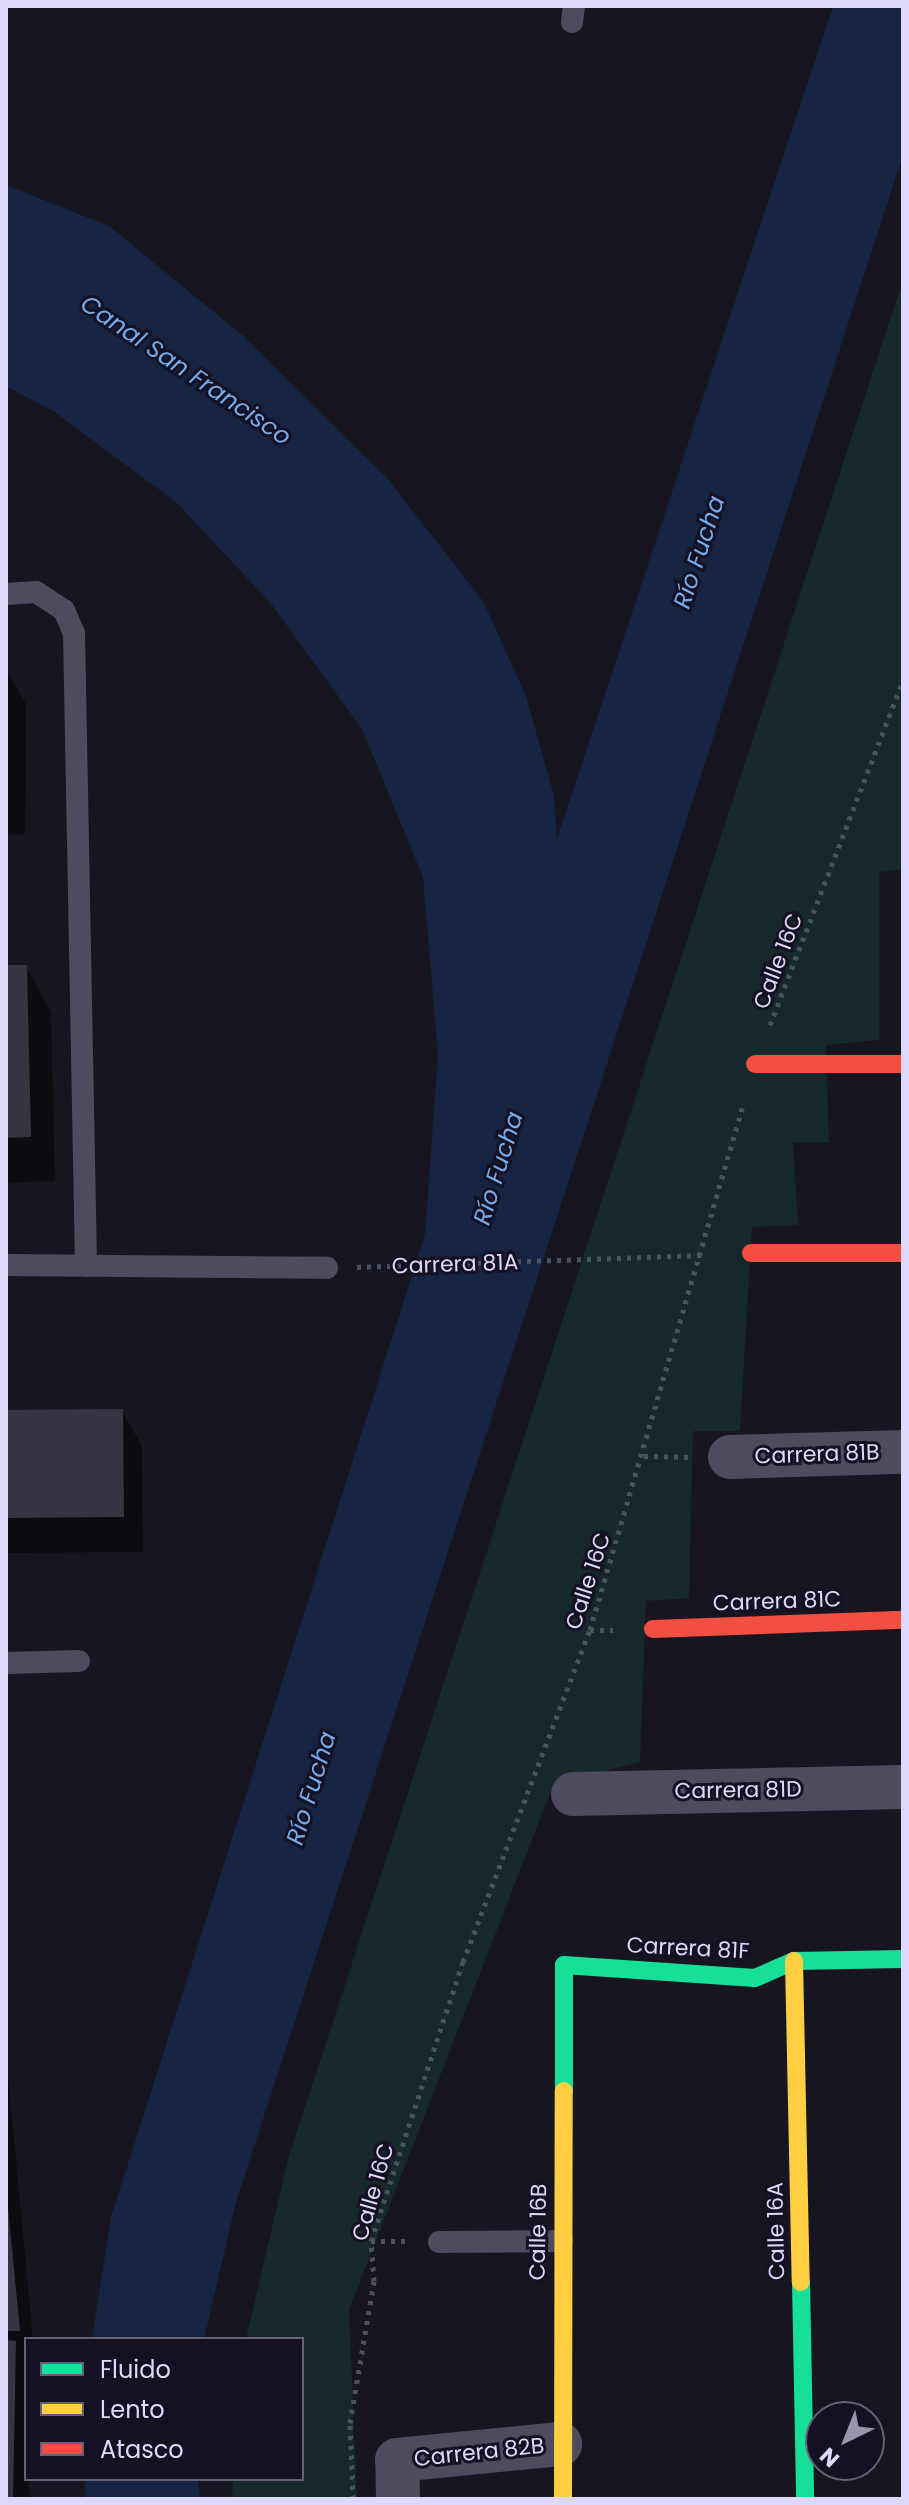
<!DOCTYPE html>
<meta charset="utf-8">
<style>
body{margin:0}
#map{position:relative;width:909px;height:2505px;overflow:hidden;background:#17151f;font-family:Poppins,sans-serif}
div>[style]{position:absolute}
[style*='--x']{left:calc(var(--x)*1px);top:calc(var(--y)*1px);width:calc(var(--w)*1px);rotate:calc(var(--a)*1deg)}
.green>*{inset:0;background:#15282a}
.water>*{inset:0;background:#162443}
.shadow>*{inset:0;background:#0007}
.building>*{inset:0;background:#373341}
.path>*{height:5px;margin-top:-2.5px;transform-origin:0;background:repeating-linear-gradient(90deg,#49525e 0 4px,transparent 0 10px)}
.lane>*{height:22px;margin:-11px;padding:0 11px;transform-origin:11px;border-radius:11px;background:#4d4b5e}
.street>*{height:44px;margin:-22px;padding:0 22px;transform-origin:22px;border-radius:22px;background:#4d4b5e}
.fast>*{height:18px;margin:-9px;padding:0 9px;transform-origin:9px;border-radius:9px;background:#16e098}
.slow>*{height:18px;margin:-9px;padding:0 9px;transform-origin:9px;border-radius:9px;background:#ffcf43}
.jam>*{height:18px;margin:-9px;padding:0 9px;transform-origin:9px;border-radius:9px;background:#f24e42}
span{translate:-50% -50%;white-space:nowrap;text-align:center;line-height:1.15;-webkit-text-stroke:6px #151123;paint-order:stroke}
.street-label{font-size:22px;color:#ded8fa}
.water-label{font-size:24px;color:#73abed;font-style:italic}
.frame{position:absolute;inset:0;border:8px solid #ded8fa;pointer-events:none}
.legend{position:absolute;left:24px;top:2337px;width:280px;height:144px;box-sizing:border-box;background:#151123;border:2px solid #656179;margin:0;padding:10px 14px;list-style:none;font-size:24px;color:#ded8fa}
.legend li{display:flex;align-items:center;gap:16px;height:40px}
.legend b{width:40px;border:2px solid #656179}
.north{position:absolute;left:805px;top:2401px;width:80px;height:80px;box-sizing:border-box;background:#151123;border:2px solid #656179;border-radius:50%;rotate:223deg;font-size:22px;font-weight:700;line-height:32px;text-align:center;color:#ded8fa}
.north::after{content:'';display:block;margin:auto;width:28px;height:36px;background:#9894ad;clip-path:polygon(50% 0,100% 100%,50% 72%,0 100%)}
</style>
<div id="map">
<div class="green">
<div style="clip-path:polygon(903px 280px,903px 869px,879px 872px,879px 1040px,826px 1045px,829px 1143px,793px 1142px,798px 1225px,752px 1227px,740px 1431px,693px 1431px,689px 1598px,646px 1601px,640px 1762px,574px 1779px,556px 1778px,349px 2310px,357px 2499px,232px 2499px,233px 2479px,302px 2479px,302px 2339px,246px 2339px,288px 2159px)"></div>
</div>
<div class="water">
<div style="clip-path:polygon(833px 6px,903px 6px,903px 155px,236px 2202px,204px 2339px,92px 2339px,111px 2217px,425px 1235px,438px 1055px,423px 877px,362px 729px,272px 605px,176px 502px,53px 411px,6px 386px,6px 185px,109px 226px,242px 335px,387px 478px,483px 601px,526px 696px,554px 796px,557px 839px)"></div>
<div style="clip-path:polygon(85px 2479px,198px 2479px,200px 2499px,85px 2499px)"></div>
</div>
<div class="shadow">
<div style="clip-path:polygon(6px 669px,26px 704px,25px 835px,6px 834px)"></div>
<div style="clip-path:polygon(6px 967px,26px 967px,51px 1012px,55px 1181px,6px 1183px)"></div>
<div style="clip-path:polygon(122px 1411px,142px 1446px,143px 1552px,6px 1553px,6px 1412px)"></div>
<div style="clip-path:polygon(6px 2055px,33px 2339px,26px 2339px,24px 2358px,29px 2499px,6px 2499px)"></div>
</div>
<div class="building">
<div style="clip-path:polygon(6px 965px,27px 965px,31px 1137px,6px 1138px)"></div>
<div style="clip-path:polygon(123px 1409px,124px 1517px,6px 1518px,6px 1410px)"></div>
<div style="clip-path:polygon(6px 2207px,8px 2207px,20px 2331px,6px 2331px)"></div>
<div style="clip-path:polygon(6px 2340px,16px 2341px,13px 2499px,6px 2499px)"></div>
</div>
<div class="path">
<div style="--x:770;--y:1025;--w:370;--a:-68.9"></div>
<div style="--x:357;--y:1267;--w:346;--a:-2"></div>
<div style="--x:644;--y:1456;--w:49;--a:1.2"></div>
<div style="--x:590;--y:1630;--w:23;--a:0"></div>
<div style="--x:371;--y:2241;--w:39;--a:0"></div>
<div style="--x:353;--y:2499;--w:76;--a:-92.3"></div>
<div style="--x:350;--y:2423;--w:144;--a:-80.4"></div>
<div style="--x:374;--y:2281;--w:40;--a:-94.3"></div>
<div style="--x:371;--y:2241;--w:294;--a:-71.8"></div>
<div style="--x:463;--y:1962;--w:355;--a:-69.1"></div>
<div style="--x:590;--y:1630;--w:550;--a:-73.74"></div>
</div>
<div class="lane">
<div style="--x:572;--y:22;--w:16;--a:-83"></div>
<div style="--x:6;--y:594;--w:30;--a:-4"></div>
<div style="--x:36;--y:592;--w:33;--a:33"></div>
<div style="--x:64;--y:610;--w:25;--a:67"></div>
<div style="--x:74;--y:633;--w:633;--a:88.91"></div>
<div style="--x:6;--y:1265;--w:321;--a:0.5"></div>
<div style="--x:6;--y:1663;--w:73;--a:-1.6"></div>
<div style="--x:439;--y:2242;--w:123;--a:-0.5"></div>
</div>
<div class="street">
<div style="--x:730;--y:1457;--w:173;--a:-1.7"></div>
<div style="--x:573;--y:1794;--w:330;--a:-1.2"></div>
<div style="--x:398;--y:2499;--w:39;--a:-91"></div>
<div style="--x:397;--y:2460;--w:164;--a:-5.6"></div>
</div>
<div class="fast">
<div style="--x:564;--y:2091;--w:126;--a:-90"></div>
<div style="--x:564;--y:1965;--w:191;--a:3.9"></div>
<div style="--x:755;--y:1978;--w:43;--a:-23.6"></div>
<div style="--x:794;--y:1961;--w:109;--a:-1.1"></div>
<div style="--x:801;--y:2282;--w:217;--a:88.9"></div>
</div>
<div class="slow">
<div style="--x:794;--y:1961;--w:321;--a:88.8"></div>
<div style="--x:563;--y:2499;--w:408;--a:-89.9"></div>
</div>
<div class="jam">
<div style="--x:755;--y:1064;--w:148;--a:0"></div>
<div style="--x:751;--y:1253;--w:152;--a:0"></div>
<div style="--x:653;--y:1629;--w:250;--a:-2.1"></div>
</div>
<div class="street-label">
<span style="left:778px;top:961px;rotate:-69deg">Calle 16C</span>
<span style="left:455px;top:1264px;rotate:-2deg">Carrera 81A</span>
<span style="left:817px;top:1454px;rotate:-2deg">Carrera 81B</span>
<span style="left:588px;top:1581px;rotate:-72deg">Calle 16C</span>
<span style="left:777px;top:1601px;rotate:-2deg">Carrera 81C</span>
<span style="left:738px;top:1790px;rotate:-1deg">Carrera 81D</span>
<span style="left:688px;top:1948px;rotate:3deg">Carrera 81F</span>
<span style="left:373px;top:2192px;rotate:-74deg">Calle 16C</span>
<span style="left:776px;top:2231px;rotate:-91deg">Calle 16A</span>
<span style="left:538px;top:2232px;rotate:-89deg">Calle 16B</span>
<span style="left:479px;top:2452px;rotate:-6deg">Carrera 82B</span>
</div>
<div class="water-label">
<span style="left:186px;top:370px;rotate:34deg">Canal San Francisco</span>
<span style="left:699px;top:552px;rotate:-72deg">Río Fucha</span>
<span style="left:498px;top:1168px;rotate:-73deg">Río Fucha</span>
<span style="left:311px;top:1788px;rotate:-73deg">Río Fucha</span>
</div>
<div class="frame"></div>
<ul class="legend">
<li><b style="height:10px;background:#16e098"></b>Fluido</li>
<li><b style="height:10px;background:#ffcf43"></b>Lento</li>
<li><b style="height:10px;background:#f24e42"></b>Atasco</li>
</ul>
<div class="north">N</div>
</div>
